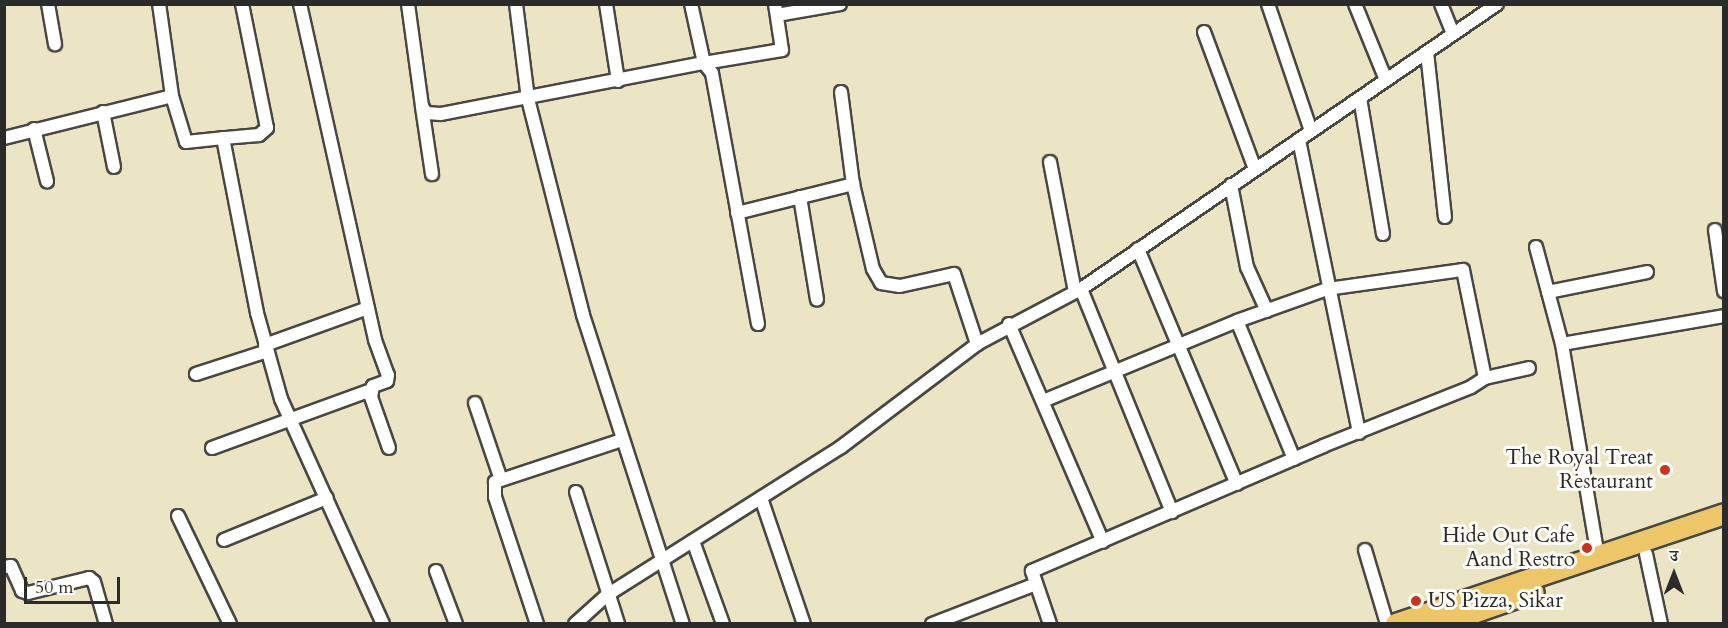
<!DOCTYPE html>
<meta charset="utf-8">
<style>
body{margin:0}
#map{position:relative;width:1728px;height:628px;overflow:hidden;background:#ebe5c6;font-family:Cardo,"Noto Serif Devanagari",serif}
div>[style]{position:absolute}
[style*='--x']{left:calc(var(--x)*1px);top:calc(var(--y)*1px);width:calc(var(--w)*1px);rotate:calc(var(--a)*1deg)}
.roads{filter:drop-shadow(2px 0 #484742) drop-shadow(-2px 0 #484742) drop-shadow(0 2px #484742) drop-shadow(0 -2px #484742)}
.minor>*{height:12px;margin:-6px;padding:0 6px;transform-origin:6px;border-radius:6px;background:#fff}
.primary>*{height:20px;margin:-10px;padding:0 10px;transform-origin:10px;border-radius:10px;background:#ecc669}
.dots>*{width:16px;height:16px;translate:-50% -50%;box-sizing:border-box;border:3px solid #fdfcf7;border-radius:50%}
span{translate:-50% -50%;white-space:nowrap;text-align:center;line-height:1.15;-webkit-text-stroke:6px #fdfcf7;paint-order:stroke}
.poi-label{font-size:21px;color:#2b2b2b}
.right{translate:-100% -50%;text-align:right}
.left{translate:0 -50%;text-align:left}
.frame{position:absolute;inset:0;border:6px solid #2b2b2b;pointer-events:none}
.north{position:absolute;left:1644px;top:544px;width:60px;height:60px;-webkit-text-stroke:4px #fdfcf7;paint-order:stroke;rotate:0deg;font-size:16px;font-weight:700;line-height:24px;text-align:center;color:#2b2b2b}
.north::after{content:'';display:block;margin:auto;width:21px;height:27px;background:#2b2b2b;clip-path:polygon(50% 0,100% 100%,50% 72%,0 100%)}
.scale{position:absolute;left:24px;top:577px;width:96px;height:27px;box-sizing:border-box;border:3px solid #2b2b2b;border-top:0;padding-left:8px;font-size:18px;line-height:21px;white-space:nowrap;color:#2b2b2b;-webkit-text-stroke:4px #fdfcf7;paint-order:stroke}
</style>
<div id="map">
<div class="roads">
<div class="minor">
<div style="--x:48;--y:4;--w:41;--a:80.1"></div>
<div style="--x:242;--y:4;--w:126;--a:78.6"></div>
<div style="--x:267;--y:128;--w:11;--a:139"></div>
<div style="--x:259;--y:135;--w:36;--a:175"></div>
<div style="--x:223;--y:138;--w:178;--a:79"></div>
<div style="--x:257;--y:313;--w:89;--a:74.4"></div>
<div style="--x:281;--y:399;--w:247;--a:65.6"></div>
<div style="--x:300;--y:4;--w:344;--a:77.4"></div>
<div style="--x:375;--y:340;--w:37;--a:70"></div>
<div style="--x:388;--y:375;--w:6;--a:99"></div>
<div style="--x:387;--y:381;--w:15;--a:160"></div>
<div style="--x:373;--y:386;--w:11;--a:100"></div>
<div style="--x:371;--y:397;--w:54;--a:70.6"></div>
<div style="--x:408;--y:4;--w:103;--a:82.2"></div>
<div style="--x:422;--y:106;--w:8;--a:60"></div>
<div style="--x:426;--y:113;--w:15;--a:4"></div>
<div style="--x:441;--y:114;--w:268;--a:-11"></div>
<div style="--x:704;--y:63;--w:60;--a:-102.4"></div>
<div style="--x:516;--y:4;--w:96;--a:82.8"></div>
<div style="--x:528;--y:99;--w:223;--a:75.7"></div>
<div style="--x:583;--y:315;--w:325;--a:72.1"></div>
<div style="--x:606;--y:4;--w:78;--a:81.1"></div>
<div style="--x:1268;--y:4;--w:134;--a:71.3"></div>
<div style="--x:1355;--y:4;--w:82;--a:67.8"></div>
<div style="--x:1441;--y:4;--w:32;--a:68"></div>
<div style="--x:777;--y:15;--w:64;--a:-9.9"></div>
<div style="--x:1204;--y:32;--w:146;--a:69.6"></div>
<div style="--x:1427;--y:52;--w:166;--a:83.8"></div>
<div style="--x:841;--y:92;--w:93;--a:82.6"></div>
<div style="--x:853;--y:184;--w:87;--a:76.8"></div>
<div style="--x:873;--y:269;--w:16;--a:60"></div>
<div style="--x:881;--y:283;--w:19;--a:9"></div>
<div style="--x:900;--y:286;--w:55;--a:-12.5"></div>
<div style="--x:954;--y:274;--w:74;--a:71.8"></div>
<div style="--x:172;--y:96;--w:48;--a:73.1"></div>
<div style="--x:186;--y:142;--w:37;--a:-6"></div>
<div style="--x:1360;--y:98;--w:138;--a:80.4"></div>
<div style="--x:422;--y:107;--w:68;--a:81.5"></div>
<div style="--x:103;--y:112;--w:56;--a:78.7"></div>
<div style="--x:34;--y:129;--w:54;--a:76"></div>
<div style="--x:4;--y:138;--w:173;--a:-14"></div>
<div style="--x:172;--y:96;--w:93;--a:-98"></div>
<div style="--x:1299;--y:140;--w:299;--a:78.4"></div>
<div style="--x:1050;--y:162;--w:132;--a:79.1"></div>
<div style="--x:1231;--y:185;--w:84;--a:79"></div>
<div style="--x:1247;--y:267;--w:48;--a:65.6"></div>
<div style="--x:800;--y:197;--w:104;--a:80.6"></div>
<div style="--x:737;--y:213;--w:120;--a:-14"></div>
<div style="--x:1715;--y:230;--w:62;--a:81.6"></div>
<div style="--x:1536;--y:247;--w:100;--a:75"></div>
<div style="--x:1562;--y:344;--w:216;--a:80.4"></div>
<div style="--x:1138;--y:249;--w:255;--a:67.2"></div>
<div style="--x:1081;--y:289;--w:241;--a:67.8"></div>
<div style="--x:1548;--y:292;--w:101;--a:-11.4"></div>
<div style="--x:758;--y:324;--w:255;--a:-100.4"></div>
<div style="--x:712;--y:73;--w:13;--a:-129"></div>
<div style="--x:704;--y:63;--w:79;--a:-9.5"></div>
<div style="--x:782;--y:50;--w:47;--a:-98.7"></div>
<div style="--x:1009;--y:324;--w:237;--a:66.7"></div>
<div style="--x:1562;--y:344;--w:164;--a:-9.8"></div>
<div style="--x:265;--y:345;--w:109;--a:-19.8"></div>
<div style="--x:196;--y:374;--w:75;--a:-17.9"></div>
<div style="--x:1043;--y:401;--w:210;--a:-22.4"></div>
<div style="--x:475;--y:403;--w:78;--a:71.3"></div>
<div style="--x:212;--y:448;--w:169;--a:-20"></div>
<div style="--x:1294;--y:459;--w:149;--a:-112.4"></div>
<div style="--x:1237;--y:321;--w:96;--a:-19.6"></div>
<div style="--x:1327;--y:289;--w:137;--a:-8"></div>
<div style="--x:1463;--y:270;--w:110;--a:78.5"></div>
<div style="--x:576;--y:492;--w:139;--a:72.3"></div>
<div style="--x:761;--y:498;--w:133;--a:71.2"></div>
<div style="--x:178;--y:516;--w:120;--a:64.3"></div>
<div style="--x:224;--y:540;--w:111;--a:-22.2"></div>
<div style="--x:693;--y:541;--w:88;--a:70.1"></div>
<div style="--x:1365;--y:550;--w:77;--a:73.4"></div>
<div style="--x:1646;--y:554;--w:72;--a:77.9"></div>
<div style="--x:4;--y:567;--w:7;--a:-8"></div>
<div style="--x:11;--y:566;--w:27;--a:66"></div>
<div style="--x:22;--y:591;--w:6;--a:18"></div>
<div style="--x:28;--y:593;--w:63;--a:-13.8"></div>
<div style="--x:89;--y:578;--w:6;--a:39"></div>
<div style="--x:94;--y:582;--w:44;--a:74.1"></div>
<div style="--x:436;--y:571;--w:57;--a:69.3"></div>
<div style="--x:537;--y:624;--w:134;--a:-108.3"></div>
<div style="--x:495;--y:497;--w:15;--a:-90"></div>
<div style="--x:495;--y:482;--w:134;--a:-18.3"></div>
<div style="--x:575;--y:624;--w:43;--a:-42.2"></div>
<div style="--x:607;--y:595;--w:277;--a:-32.3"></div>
<div style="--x:841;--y:447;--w:171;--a:-37.1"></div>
<div style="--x:977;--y:344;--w:118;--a:-27.9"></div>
<div style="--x:1081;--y:289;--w:504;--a:-34.41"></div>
<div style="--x:932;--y:624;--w:111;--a:-21"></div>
<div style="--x:1050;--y:624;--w:56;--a:-108.8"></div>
<div style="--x:1032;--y:571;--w:317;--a:-23.2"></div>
<div style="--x:1323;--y:446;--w:159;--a:-21.7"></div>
<div style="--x:1471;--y:387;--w:17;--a:-33"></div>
<div style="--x:1485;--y:378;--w:45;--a:-12.8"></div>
</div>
<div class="primary">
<div style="--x:1396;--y:624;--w:346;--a:-18.5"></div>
<div style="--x:1442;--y:624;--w:97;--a:-19.2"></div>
</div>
</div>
<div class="dots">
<div style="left:1665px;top:470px;background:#c8321e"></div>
<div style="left:1587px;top:548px;background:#c8321e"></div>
<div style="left:1416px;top:601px;background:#c8321e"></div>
</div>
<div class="poi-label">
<span class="right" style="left:1653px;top:470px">The Royal Treat<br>Restaurant</span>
<span class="right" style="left:1575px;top:548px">Hide Out Cafe<br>Aand Restro</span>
<span class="left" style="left:1428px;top:601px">US Pizza, Sikar</span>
</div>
<div class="frame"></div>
<div class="north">उ</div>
<div class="scale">50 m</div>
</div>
